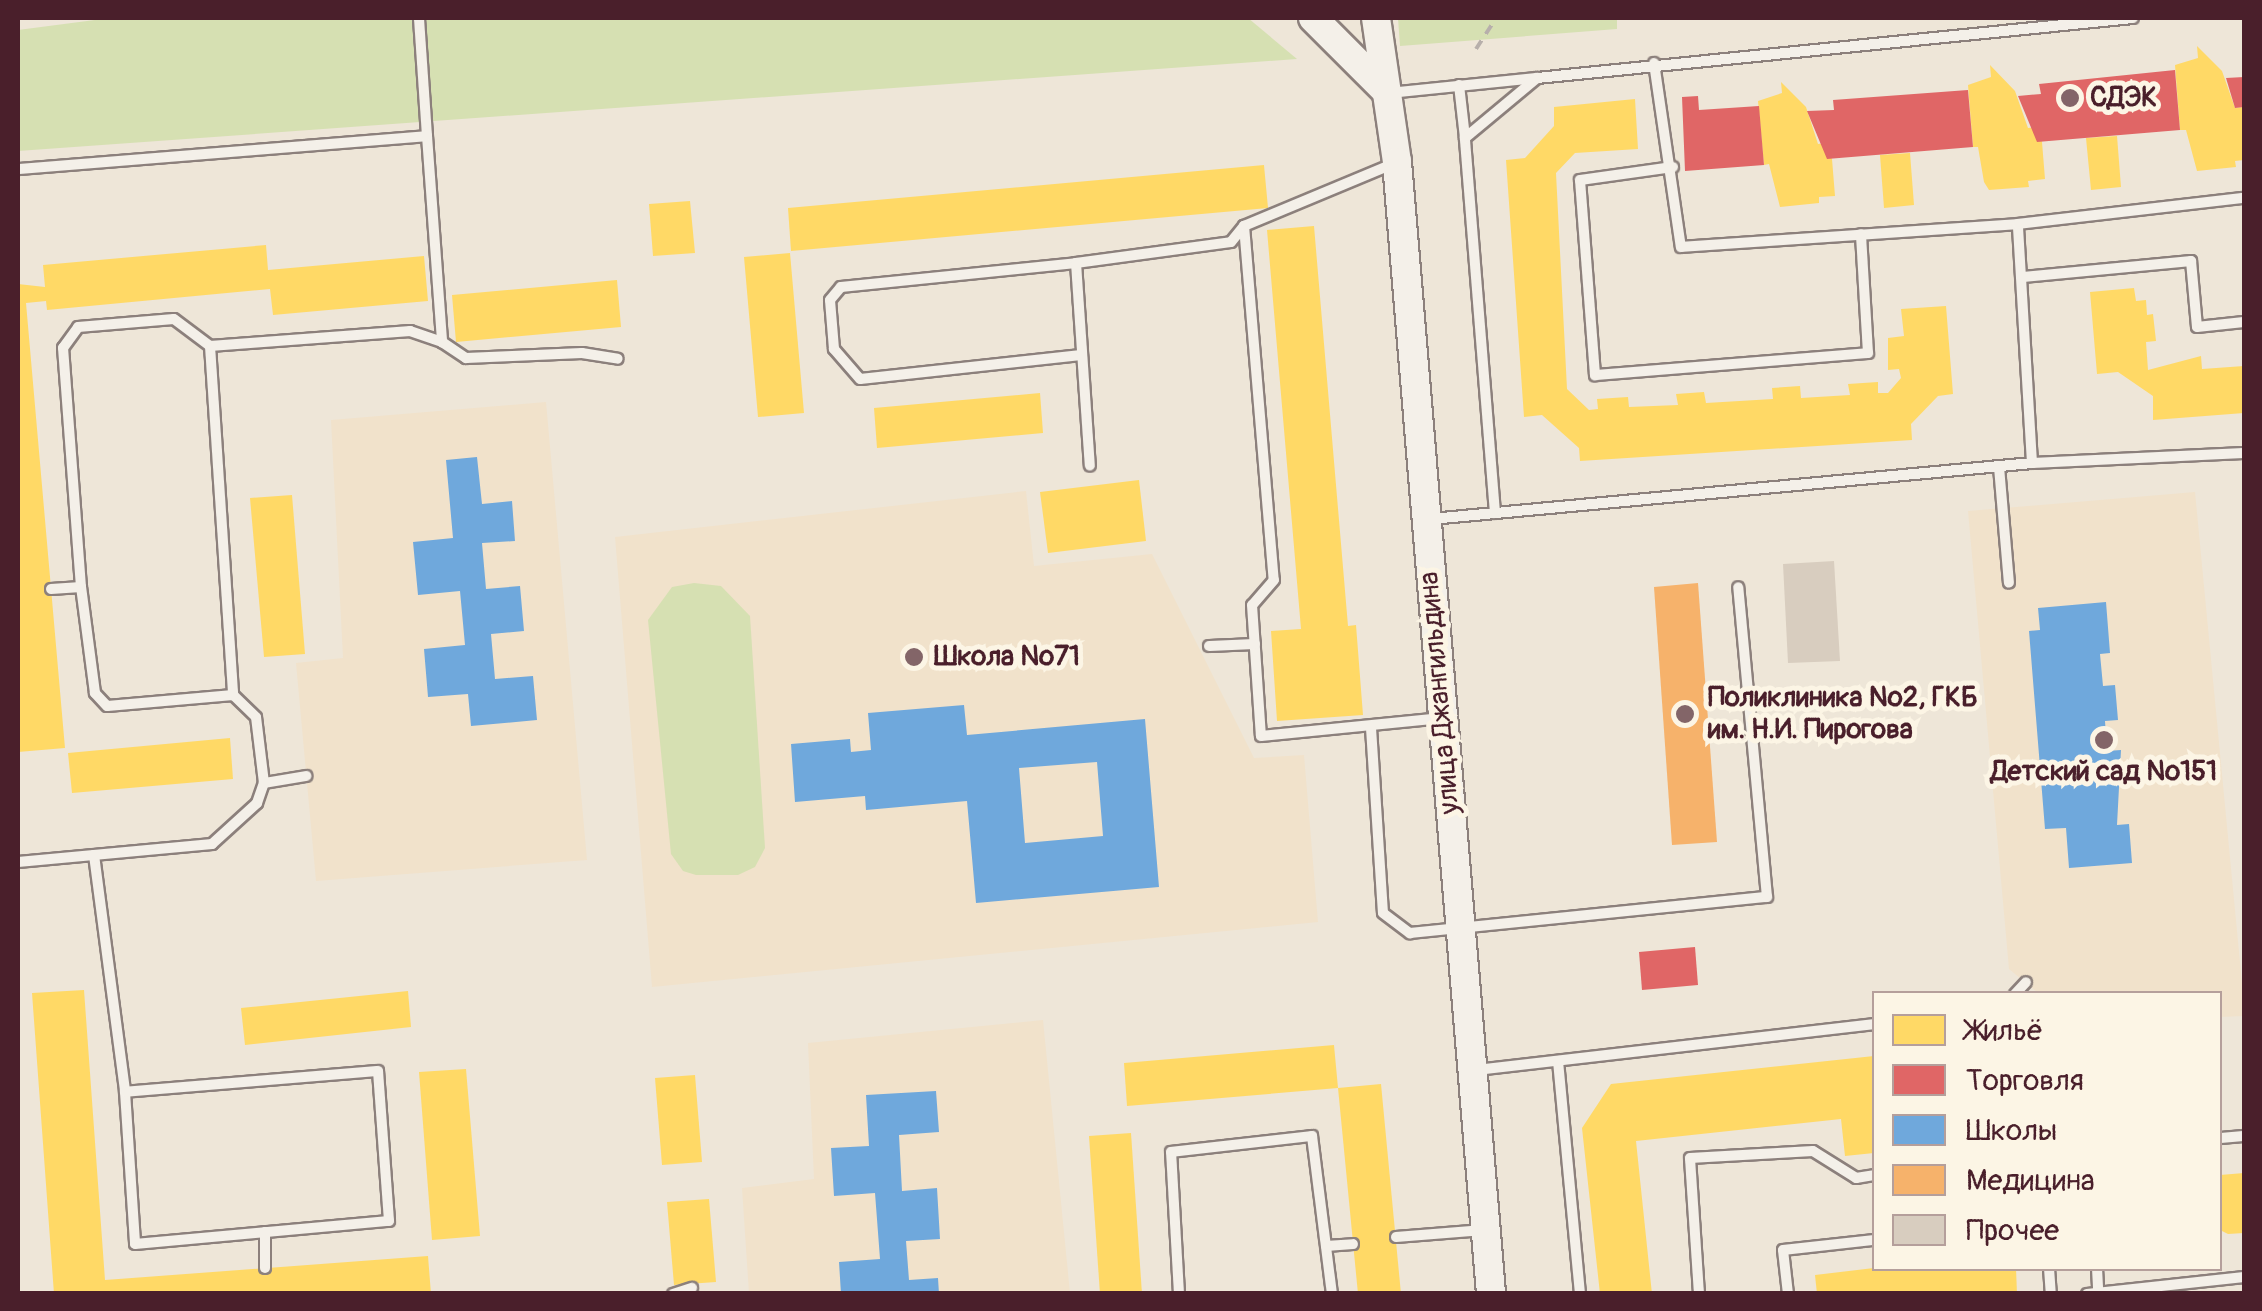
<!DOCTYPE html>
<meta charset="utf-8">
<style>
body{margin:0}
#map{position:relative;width:2262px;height:1311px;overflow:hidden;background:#eee6d8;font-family:Pangolin,sans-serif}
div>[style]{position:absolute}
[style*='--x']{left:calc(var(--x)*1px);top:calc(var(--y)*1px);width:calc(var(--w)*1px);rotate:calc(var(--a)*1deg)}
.built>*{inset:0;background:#f1e2cb}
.green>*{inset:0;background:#d6e0b2}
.homes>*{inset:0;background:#ffd966}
.shops>*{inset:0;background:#e06666}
.schools>*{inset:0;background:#6fa8dc}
.health>*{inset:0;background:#f6b26b}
.building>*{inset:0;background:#d8cdbf}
.path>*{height:4px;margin-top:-2px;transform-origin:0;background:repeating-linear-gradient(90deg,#b7afab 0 10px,transparent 0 18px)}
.roads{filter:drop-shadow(2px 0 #8c807c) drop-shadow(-2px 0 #8c807c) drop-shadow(0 2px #8c807c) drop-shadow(0 -2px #8c807c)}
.lane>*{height:10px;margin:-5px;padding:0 5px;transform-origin:5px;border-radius:5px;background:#f4f0e9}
.secondary>*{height:28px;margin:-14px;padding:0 14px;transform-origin:14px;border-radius:14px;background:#f4f0e9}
.dots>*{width:28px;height:28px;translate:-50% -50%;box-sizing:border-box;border:5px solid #fcf5e5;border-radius:50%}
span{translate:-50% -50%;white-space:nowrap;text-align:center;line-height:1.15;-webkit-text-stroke:10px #fcf5e5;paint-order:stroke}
.poi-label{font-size:28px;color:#4a1f2b;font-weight:700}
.left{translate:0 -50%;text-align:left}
.street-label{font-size:28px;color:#4a1f2b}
.frame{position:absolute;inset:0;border:20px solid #4a1f2b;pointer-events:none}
.legend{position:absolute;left:1872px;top:991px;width:350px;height:280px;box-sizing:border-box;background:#fcf5e5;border:2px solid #b59f9b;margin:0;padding:12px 18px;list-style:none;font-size:30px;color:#4a1f2b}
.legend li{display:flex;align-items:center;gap:20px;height:50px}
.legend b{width:50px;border:2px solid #b59f9b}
</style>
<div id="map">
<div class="built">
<div style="clip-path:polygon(546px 402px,587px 860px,316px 881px,296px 663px,343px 658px,331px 420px)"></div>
<div style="clip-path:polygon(1026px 491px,1034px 566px,1152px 554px,1254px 758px,1304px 755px,1318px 922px,652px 987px,615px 537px)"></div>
<div style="clip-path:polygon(2195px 492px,2244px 1004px,2244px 1016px,2220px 1017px,2220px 994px,2038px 993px,2009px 969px,1968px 511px)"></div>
<div style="clip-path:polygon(1043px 1020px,1070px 1293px,749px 1293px,742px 1188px,814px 1179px,808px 1043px)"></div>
</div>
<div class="green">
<div style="clip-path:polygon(110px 18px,1248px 18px,1297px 59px,18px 151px,18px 30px)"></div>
<div style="clip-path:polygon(1398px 18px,1617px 18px,1617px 29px,1400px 46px)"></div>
<div style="clip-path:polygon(694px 583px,721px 586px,750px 616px,765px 848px,755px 867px,738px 875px,696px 875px,683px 871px,671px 854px,648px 620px,672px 587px)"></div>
</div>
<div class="homes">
<div style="clip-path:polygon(2197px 46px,2222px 71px,2235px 108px,2243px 107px,2244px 160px,2235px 161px,2236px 167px,2197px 171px,2186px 130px,2180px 130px,2175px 65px,2198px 58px)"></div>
<div style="clip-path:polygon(1990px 65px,2015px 91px,2028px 128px,2036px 127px,2042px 142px,2045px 179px,2028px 181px,2029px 187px,1989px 190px,1984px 182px,1978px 147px,1973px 147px,1968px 85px,1991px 77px)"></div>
<div style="clip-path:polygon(1781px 82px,1806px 107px,1818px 144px,1826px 143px,1832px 159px,1835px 196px,1819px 197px,1819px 203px,1780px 207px,1769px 164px,1764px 165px,1758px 101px,1782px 93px)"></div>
<div style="clip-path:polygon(1635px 99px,1638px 149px,1575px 153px,1556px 173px,1567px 389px,1589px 410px,1598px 409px,1597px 399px,1628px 397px,1629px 407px,1678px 405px,1676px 394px,1704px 392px,1706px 403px,1773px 399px,1772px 388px,1800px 386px,1801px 398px,1850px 395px,1848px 384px,1878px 382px,1878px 393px,1888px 393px,1901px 378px,1899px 369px,1888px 370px,1888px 338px,1904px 336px,1901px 309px,1946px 306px,1953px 394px,1938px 396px,1911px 424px,1912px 440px,1580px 461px,1579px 448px,1542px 415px,1524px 417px,1506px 160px,1525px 158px,1554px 126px,1554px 107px)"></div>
<div style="clip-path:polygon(2117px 136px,2121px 187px,2091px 190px,2086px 138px)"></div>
<div style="clip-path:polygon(1910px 153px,1914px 205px,1884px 208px,1880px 155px)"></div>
<div style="clip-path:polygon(1264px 165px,1268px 208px,791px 251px,788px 208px)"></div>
<div style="clip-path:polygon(690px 201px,695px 253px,653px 256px,649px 204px)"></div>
<div style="clip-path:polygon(1314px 226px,1348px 626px,1356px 625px,1363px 715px,1277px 721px,1271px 631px,1301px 629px,1267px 230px)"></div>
<div style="clip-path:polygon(266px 245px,268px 270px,424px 256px,428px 301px,273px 315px,270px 289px,47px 310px,46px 301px,26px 303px,65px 748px,18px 752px,18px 284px,45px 287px,43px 265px)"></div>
<div style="clip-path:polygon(790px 253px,804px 413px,758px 417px,744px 257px)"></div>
<div style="clip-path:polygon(617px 280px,621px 327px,456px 342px,452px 295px)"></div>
<div style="clip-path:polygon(2134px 288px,2136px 301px,2146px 300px,2147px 315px,2153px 314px,2156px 341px,2146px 342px,2148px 370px,2201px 356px,2202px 369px,2244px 366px,2244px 413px,2153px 420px,2153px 396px,2118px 372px,2097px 374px,2090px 292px)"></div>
<div style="clip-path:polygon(1040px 393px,1043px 433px,877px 448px,874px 408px)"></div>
<div style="clip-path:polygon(1139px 480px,1146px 541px,1048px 553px,1040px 492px)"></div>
<div style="clip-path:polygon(292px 495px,305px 654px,264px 657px,250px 498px)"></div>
<div style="clip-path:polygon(230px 738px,233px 779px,72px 793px,68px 753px)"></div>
<div style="clip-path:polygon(84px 990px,105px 1280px,428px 1256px,431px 1294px,54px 1294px,32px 993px)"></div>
<div style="clip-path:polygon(408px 991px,411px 1027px,245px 1045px,241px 1008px)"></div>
<div style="clip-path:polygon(1334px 1045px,1338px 1088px,1127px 1106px,1124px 1063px)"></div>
<div style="clip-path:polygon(1874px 1056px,1874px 1153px,1845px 1156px,1841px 1119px,1636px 1141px,1652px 1294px,1600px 1294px,1582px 1128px,1611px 1084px)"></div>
<div style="clip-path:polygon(466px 1069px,480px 1236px,432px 1240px,419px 1072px)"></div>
<div style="clip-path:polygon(695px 1075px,702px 1162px,662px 1165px,655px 1078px)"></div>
<div style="clip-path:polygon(1381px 1084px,1401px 1294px,1358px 1294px,1338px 1088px)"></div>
<div style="clip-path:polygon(1131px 1133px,1142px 1294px,1100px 1294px,1089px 1136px)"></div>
<div style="clip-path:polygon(2244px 1173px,2244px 1233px,2228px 1234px,2220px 1230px,2220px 1175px)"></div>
<div style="clip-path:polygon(709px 1199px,716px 1282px,674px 1285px,667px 1202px)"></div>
<div style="clip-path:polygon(1874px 1268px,2016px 1268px,2017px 1294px,1817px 1294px,1815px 1275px)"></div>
</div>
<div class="shops">
<div style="clip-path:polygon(2175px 70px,2180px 130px,2037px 142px,2018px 96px,2041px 94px,2039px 84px)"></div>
<div style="clip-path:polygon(2244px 77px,2244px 107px,2235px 108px,2226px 78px)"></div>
<div style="clip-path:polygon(1968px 90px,1973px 147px,1827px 159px,1807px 111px,1834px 110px,1833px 100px)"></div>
<div style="clip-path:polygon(1698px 96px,1699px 110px,1759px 106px,1764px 165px,1685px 171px,1682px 97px)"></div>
<div style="clip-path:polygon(1695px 947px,1698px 985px,1642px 990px,1639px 952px)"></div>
</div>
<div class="schools">
<div style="clip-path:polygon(477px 457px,482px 504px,512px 501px,515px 541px,482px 543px,486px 589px,520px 586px,524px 631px,491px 634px,495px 679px,533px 676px,537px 720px,471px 726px,468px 694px,428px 697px,424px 649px,465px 645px,460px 591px,418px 595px,413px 542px,453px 538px,446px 460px)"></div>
<div style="clip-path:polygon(2106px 602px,2110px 653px,2100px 654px,2103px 686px,2115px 685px,2118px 720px,2105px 721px,2107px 751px,2121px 750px,2117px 825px,2129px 824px,2132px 863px,2069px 868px,2066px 828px,2045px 829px,2029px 631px,2040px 630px,2038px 608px)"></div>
<div style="clip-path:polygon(evenodd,964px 705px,967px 735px,1145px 719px,1159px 887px,976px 903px,967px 801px,866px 810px,865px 796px,795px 802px,791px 744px,850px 739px,851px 752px,871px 750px,868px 713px,964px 705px,1097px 762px,1103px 836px,1025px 843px,1019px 768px,1097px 762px)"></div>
<div style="clip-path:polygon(936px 1091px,939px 1132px,899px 1135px,902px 1191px,937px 1188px,940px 1239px,906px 1241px,909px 1280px,938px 1278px,939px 1294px,841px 1294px,839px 1262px,880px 1259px,875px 1193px,834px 1196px,831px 1148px,869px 1146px,866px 1095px)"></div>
</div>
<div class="health">
<div style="clip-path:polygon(1698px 583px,1717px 842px,1672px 845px,1654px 587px)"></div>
</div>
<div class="building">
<div style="clip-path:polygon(1834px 561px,1840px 661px,1788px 663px,1783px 564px)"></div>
</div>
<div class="path">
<div style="--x:1476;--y:49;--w:37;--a:-57"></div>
</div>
<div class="roads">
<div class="lane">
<div style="--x:1654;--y:63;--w:186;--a:81.7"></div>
<div style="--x:1681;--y:247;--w:338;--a:-3.9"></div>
<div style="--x:1459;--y:85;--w:53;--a:83.5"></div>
<div style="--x:1389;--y:93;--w:148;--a:-5.8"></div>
<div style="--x:427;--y:136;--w:207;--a:85.8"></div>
<div style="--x:442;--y:342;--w:29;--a:34"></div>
<div style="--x:466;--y:358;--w:116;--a:-2.5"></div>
<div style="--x:582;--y:353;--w:36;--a:9"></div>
<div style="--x:1673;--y:167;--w:94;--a:172"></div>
<div style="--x:1580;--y:180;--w:196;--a:85.6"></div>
<div style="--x:1595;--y:375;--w:274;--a:-4.6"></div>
<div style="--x:1868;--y:353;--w:119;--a:-93.4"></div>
<div style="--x:18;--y:169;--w:410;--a:-4.6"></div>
<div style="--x:427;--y:136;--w:118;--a:-93.9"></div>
<div style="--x:1244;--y:226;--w:355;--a:85.2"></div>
<div style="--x:1274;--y:580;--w:33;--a:131"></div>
<div style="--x:1252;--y:605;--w:131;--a:86.1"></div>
<div style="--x:1261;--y:736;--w:182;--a:-5.7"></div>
<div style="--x:1076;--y:263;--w:156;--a:-7.7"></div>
<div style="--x:1231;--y:242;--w:21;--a:-51"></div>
<div style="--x:1244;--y:226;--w:161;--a:-22.6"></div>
<div style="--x:2023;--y:277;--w:169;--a:-5.4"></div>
<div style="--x:2191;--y:261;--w:66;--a:84.8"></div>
<div style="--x:2197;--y:327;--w:47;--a:-6.1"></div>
<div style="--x:210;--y:346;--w:350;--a:86.2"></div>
<div style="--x:233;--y:695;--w:126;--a:175"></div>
<div style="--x:107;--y:706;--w:18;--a:-133"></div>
<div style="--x:95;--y:693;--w:107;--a:-97.5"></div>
<div style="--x:81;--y:587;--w:240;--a:-94.3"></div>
<div style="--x:63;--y:348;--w:26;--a:-54"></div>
<div style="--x:78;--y:327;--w:96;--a:-4.8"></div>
<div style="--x:174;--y:319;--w:45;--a:36.9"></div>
<div style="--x:210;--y:346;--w:201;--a:-4.3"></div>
<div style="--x:410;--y:331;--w:34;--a:19"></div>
<div style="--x:1081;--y:355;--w:222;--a:173.8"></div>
<div style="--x:860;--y:379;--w:40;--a:-131"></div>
<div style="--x:834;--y:349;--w:49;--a:-94.7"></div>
<div style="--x:830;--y:300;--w:17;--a:-50"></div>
<div style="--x:841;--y:287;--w:236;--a:-5.8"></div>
<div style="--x:1076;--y:263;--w:203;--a:86.1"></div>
<div style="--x:2032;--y:463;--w:239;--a:-93.4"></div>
<div style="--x:2018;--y:224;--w:227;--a:-6.6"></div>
<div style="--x:1999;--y:467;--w:116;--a:85.1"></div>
<div style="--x:1495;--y:513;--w:376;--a:-94.6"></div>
<div style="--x:1465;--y:138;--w:94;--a:-39.8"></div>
<div style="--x:1537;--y:78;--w:599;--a:-5.75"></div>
<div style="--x:1431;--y:519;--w:604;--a:-5.32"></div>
<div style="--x:2032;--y:463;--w:212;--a:-2.7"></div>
<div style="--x:51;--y:589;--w:30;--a:-4"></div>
<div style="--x:1209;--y:646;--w:46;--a:-2.5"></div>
<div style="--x:1371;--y:728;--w:185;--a:86.3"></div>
<div style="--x:1383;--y:913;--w:34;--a:37"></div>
<div style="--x:1410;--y:933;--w:359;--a:-5.8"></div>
<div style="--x:1767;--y:897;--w:311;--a:-95.3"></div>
<div style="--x:264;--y:783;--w:43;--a:-9.5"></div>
<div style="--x:94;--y:855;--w:239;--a:82.5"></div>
<div style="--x:125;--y:1092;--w:152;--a:86.2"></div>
<div style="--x:135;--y:1244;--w:255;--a:-5.2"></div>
<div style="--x:389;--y:1221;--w:150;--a:-94.2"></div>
<div style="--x:378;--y:1071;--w:254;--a:175.3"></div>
<div style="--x:18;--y:862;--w:195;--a:-5.3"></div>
<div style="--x:212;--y:844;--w:61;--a:-42.3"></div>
<div style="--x:257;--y:803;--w:21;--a:-71"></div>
<div style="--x:264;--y:783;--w:66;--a:-96.9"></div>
<div style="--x:256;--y:717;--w:32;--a:-136"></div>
<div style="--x:2015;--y:994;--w:16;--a:-47"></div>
<div style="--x:1558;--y:1061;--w:234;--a:84.6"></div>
<div style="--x:1477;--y:1070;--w:400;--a:-6.6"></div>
<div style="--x:2220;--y:1138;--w:24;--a:-5"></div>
<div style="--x:1396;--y:1237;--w:88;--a:-4.5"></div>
<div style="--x:1326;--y:1246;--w:27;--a:-4"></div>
<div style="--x:265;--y:1268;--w:36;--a:-90"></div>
<div style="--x:2049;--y:1268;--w:26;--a:86"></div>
<div style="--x:2097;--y:1268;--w:22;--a:87"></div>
<div style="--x:673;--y:1294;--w:20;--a:-18"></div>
<div style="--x:1179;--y:1294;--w:142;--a:-93.2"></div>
<div style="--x:1171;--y:1152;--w:142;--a:-6.5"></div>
<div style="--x:1312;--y:1136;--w:159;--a:82.8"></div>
<div style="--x:1699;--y:1294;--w:136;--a:-93.8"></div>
<div style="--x:1690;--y:1158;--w:123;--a:-3.3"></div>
<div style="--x:1813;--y:1151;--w:51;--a:32.1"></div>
<div style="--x:1856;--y:1178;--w:18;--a:-9"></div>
<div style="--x:1788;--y:1294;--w:44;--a:-96.5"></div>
<div style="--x:1783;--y:1250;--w:92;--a:-6.3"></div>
<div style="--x:2087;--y:1294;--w:158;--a:-6.2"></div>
</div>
<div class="secondary">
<div style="--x:1313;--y:18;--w:103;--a:45"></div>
<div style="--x:1376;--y:18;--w:146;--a:81.7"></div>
<div style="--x:1397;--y:162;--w:1136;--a:85.25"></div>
</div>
</div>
<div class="dots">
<div style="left:2070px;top:98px;background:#836568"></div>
<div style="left:914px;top:657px;background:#836568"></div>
<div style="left:1685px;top:714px;background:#836568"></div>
<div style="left:2104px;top:740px;background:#836568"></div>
</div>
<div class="poi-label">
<span class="left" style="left:2090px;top:98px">СДЭК</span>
<span class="left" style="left:934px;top:657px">Школа №71</span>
<span class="left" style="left:1708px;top:714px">Поликлиника №2, ГКБ<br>им. Н.И. Пирогова</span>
<span style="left:2104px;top:772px">Детский сад №151</span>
</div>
<div class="street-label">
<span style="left:1440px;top:693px;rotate:-95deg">улица Джангильдина</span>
</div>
<div class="frame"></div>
<ul class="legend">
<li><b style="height:28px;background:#ffd966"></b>Жильё</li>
<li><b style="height:28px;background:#e06666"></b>Торговля</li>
<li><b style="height:28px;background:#6fa8dc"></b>Школы</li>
<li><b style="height:28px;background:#f6b26b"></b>Медицина</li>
<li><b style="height:28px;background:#d8cdbf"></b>Прочее</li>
</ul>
</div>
